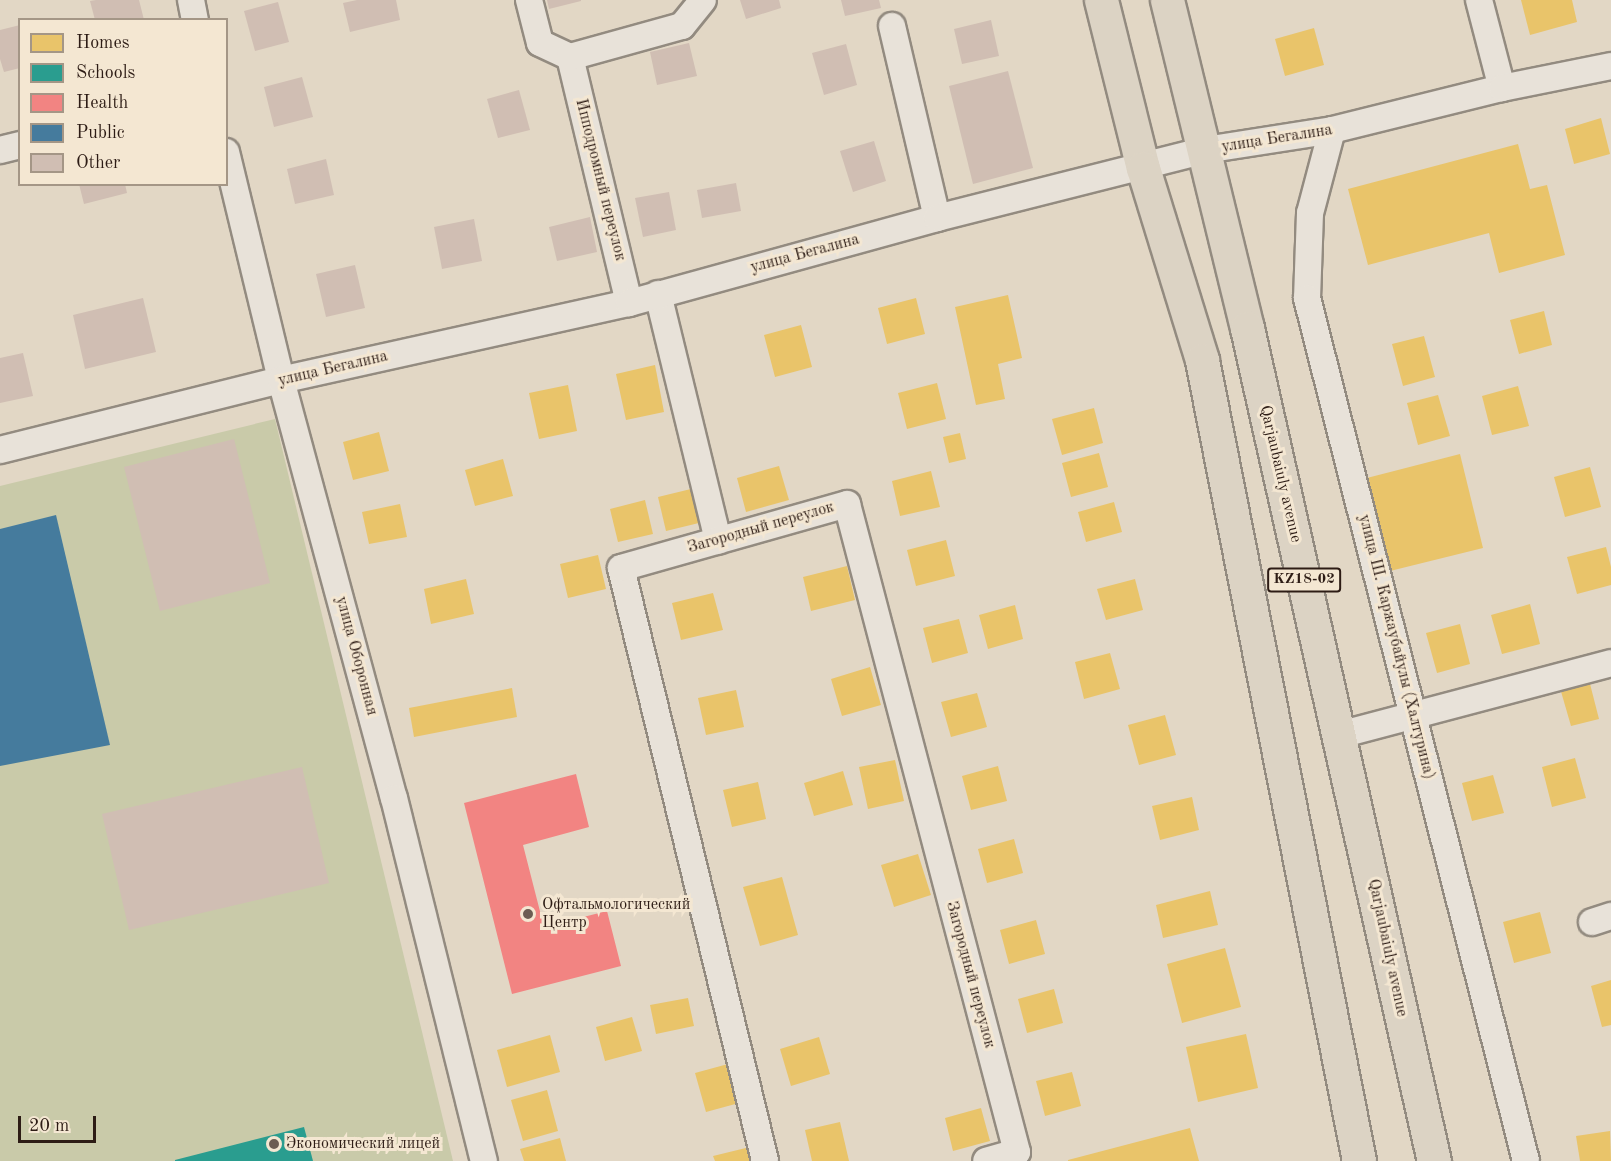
<!DOCTYPE html>
<meta charset="utf-8">
<style>
body{margin:0}
#map{position:relative;width:1611px;height:1161px;overflow:hidden;background:#e2d7c5;font-family:"Old Standard TT",serif}
div>[style]{position:absolute}
[style*='--x']{left:calc(var(--x)*1px);top:calc(var(--y)*1px);width:calc(var(--w)*1px);rotate:calc(var(--a)*1deg)}
.green>*{inset:0;background:#c9caa9}
.homes>*{inset:0;background:#e9c46a}
.schools>*{inset:0;background:#2a9d8f}
.health>*{inset:0;background:#f28482}
.public>*{inset:0;background:#457b9d}
.building>*{inset:0;background:#d0beb3}
.roads{filter:drop-shadow(2px 0 #938b80) drop-shadow(-2px 0 #938b80) drop-shadow(0 2px #938b80) drop-shadow(0 -2px #938b80)}
.minor>*{height:26px;margin:-13px;padding:0 13px;transform-origin:13px;border-radius:13px;background:#e8e2d9}
.highway>*{height:33px;margin:-16.5px;padding:0 16.5px;transform-origin:16.5px;border-radius:16.5px;background:#dcd3c4}
.dots>*{width:16px;height:16px;translate:-50% -50%;box-sizing:border-box;border:3px solid #f4e7d2;border-radius:50%}
span{translate:-50% -50%;white-space:nowrap;text-align:center;line-height:1.15;-webkit-text-stroke:6px #f4e7d2;paint-order:stroke}
.shield-label span{padding:2px 4px;background:#f4e7d2;border:2px solid;border-radius:4px;-webkit-text-stroke-width:0}
.shield-label{font-size:15px;color:#2d1c15;font-weight:700}
.street-label{font-size:16px;color:#2d1c15}
.poi-label{font-size:16px;color:#2d1c15}
.left{translate:0 -50%;text-align:left}
.legend{position:absolute;left:18px;top:18px;width:210px;height:168px;box-sizing:border-box;background:#f4e7d2;border:2px solid #a49686;margin:0;padding:8px 10px;list-style:none;font-size:18px;color:#2d1c15}
.legend li{display:flex;align-items:center;gap:12px;height:30px}
.legend b{width:30px;border:2px solid #a49686}
.scale{position:absolute;left:18px;top:1116px;width:78px;height:27px;box-sizing:border-box;border:3px solid #2d1c15;border-top:0;padding-left:8px;font-size:18px;line-height:21px;white-space:nowrap;color:#2d1c15;-webkit-text-stroke:4px #f4e7d2;paint-order:stroke}
</style>
<div id="map">
<div class="green">
<div style="clip-path:polygon(275px 419px,453px 1161px,0 1161px,0 486px)"></div>
</div>
<div class="homes">
<div style="clip-path:polygon(1521px 0,1572px 0,1577px 22px,1530px 35px)"></div>
<div style="clip-path:polygon(1314px 28px,1324px 65px,1285px 76px,1275px 39px)"></div>
<div style="clip-path:polygon(1601px 118px,1610px 154px,1574px 164px,1565px 129px)"></div>
<div style="clip-path:polygon(1518px 144px,1530px 189px,1547px 185px,1565px 255px,1499px 273px,1489px 233px,1368px 265px,1348px 189px)"></div>
<div style="clip-path:polygon(1008px 295px,1022px 358px,998px 364px,1005px 399px,976px 405px,955px 307px)"></div>
<div style="clip-path:polygon(916px 298px,925px 334px,887px 344px,878px 308px)"></div>
<div style="clip-path:polygon(1544px 311px,1552px 345px,1519px 354px,1510px 320px)"></div>
<div style="clip-path:polygon(801px 325px,812px 367px,775px 377px,764px 335px)"></div>
<div style="clip-path:polygon(1424px 336px,1435px 377px,1403px 386px,1392px 344px)"></div>
<div style="clip-path:polygon(655px 365px,664px 412px,626px 420px,616px 374px)"></div>
<div style="clip-path:polygon(937px 383px,946px 419px,907px 429px,898px 393px)"></div>
<div style="clip-path:polygon(568px 385px,577px 431px,539px 439px,529px 393px)"></div>
<div style="clip-path:polygon(1518px 386px,1529px 426px,1492px 435px,1482px 396px)"></div>
<div style="clip-path:polygon(1438px 395px,1450px 436px,1418px 445px,1407px 403px)"></div>
<div style="clip-path:polygon(1094px 408px,1103px 443px,1062px 455px,1052px 419px)"></div>
<div style="clip-path:polygon(379px 432px,389px 471px,353px 480px,343px 442px)"></div>
<div style="clip-path:polygon(960px 433px,966px 459px,949px 463px,943px 437px)"></div>
<div style="clip-path:polygon(1099px 453px,1108px 487px,1071px 497px,1062px 463px)"></div>
<div style="clip-path:polygon(1460px 454px,1483px 548px,1386px 572px,1363px 479px)"></div>
<div style="clip-path:polygon(503px 459px,513px 496px,475px 506px,465px 470px)"></div>
<div style="clip-path:polygon(779px 466px,789px 500px,746px 512px,737px 478px)"></div>
<div style="clip-path:polygon(1590px 467px,1601px 507px,1565px 517px,1554px 477px)"></div>
<div style="clip-path:polygon(931px 471px,940px 507px,900px 516px,892px 481px)"></div>
<div style="clip-path:polygon(695px 488px,703px 522px,666px 531px,658px 497px)"></div>
<div style="clip-path:polygon(645px 500px,653px 534px,618px 542px,610px 509px)"></div>
<div style="clip-path:polygon(1114px 502px,1122px 532px,1086px 542px,1078px 512px)"></div>
<div style="clip-path:polygon(400px 504px,407px 537px,369px 544px,362px 512px)"></div>
<div style="clip-path:polygon(946px 540px,955px 576px,916px 586px,907px 550px)"></div>
<div style="clip-path:polygon(1606px 547px,1611px 567px,1611px 585px,1577px 594px,1567px 557px)"></div>
<div style="clip-path:polygon(598px 555px,606px 589px,568px 598px,560px 564px)"></div>
<div style="clip-path:polygon(847px 566px,855px 600px,811px 611px,803px 577px)"></div>
<div style="clip-path:polygon(466px 579px,474px 614px,431px 624px,424px 589px)"></div>
<div style="clip-path:polygon(1135px 579px,1143px 610px,1106px 620px,1097px 589px)"></div>
<div style="clip-path:polygon(713px 593px,723px 630px,681px 640px,672px 603px)"></div>
<div style="clip-path:polygon(1530px 604px,1540px 644px,1502px 654px,1491px 615px)"></div>
<div style="clip-path:polygon(1015px 605px,1023px 639px,988px 649px,979px 615px)"></div>
<div style="clip-path:polygon(959px 619px,968px 653px,932px 663px,923px 628px)"></div>
<div style="clip-path:polygon(1460px 624px,1470px 664px,1437px 673px,1426px 633px)"></div>
<div style="clip-path:polygon(1110px 653px,1120px 689px,1084px 699px,1075px 662px)"></div>
<div style="clip-path:polygon(870px 667px,881px 705px,842px 716px,831px 679px)"></div>
<div style="clip-path:polygon(1589px 680px,1599px 719px,1571px 726px,1560px 688px)"></div>
<div style="clip-path:polygon(512px 688px,517px 717px,414px 737px,409px 708px)"></div>
<div style="clip-path:polygon(736px 690px,744px 727px,706px 735px,698px 698px)"></div>
<div style="clip-path:polygon(977px 693px,987px 727px,951px 737px,941px 702px)"></div>
<div style="clip-path:polygon(1165px 715px,1176px 755px,1139px 765px,1128px 725px)"></div>
<div style="clip-path:polygon(1575px 758px,1586px 798px,1552px 807px,1542px 767px)"></div>
<div style="clip-path:polygon(895px 760px,904px 801px,868px 809px,859px 767px)"></div>
<div style="clip-path:polygon(998px 766px,1007px 801px,971px 810px,962px 776px)"></div>
<div style="clip-path:polygon(843px 771px,853px 805px,814px 816px,804px 783px)"></div>
<div style="clip-path:polygon(1493px 775px,1504px 813px,1472px 821px,1462px 783px)"></div>
<div style="clip-path:polygon(758px 782px,766px 819px,732px 827px,723px 790px)"></div>
<div style="clip-path:polygon(1192px 797px,1199px 830px,1160px 840px,1152px 806px)"></div>
<div style="clip-path:polygon(1014px 839px,1023px 873px,987px 883px,978px 849px)"></div>
<div style="clip-path:polygon(918px 854px,931px 895px,894px 907px,881px 865px)"></div>
<div style="clip-path:polygon(782px 877px,798px 935px,760px 946px,743px 887px)"></div>
<div style="clip-path:polygon(1210px 891px,1218px 925px,1163px 938px,1156px 905px)"></div>
<div style="clip-path:polygon(1540px 912px,1551px 953px,1514px 963px,1503px 922px)"></div>
<div style="clip-path:polygon(1036px 920px,1045px 954px,1009px 964px,1000px 930px)"></div>
<div style="clip-path:polygon(1225px 948px,1241px 1007px,1182px 1023px,1167px 964px)"></div>
<div style="clip-path:polygon(1611px 980px,1611px 1025px,1602px 1027px,1591px 986px)"></div>
<div style="clip-path:polygon(1054px 989px,1063px 1023px,1027px 1033px,1018px 999px)"></div>
<div style="clip-path:polygon(688px 998px,694px 1026px,656px 1034px,650px 1005px)"></div>
<div style="clip-path:polygon(632px 1017px,642px 1051px,605px 1061px,596px 1027px)"></div>
<div style="clip-path:polygon(1246px 1034px,1258px 1088px,1198px 1102px,1186px 1047px)"></div>
<div style="clip-path:polygon(550px 1035px,560px 1072px,507px 1087px,497px 1050px)"></div>
<div style="clip-path:polygon(819px 1037px,830px 1074px,791px 1086px,780px 1049px)"></div>
<div style="clip-path:polygon(728px 1064px,739px 1103px,706px 1112px,695px 1073px)"></div>
<div style="clip-path:polygon(1072px 1072px,1081px 1106px,1045px 1116px,1036px 1081px)"></div>
<div style="clip-path:polygon(547px 1090px,558px 1131px,523px 1141px,511px 1100px)"></div>
<div style="clip-path:polygon(981px 1108px,990px 1141px,953px 1151px,945px 1118px)"></div>
<div style="clip-path:polygon(840px 1122px,849px 1161px,812px 1161px,805px 1130px)"></div>
<div style="clip-path:polygon(1190px 1128px,1199px 1161px,1068px 1161px,1068px 1160px)"></div>
<div style="clip-path:polygon(1610px 1131px,1611px 1161px,1580px 1161px,1576px 1136px)"></div>
<div style="clip-path:polygon(560px 1138px,566px 1161px,524px 1161px,520px 1149px)"></div>
<div style="clip-path:polygon(754px 1146px,758px 1161px,715px 1161px,713px 1156px)"></div>
</div>
<div class="schools">
<div style="clip-path:polygon(304px 1127px,313px 1161px,175px 1161px,175px 1160px)"></div>
</div>
<div class="health">
<div style="clip-path:polygon(576px 774px,589px 827px,523px 845px,544px 927px,607px 911px,621px 966px,512px 994px,464px 803px)"></div>
</div>
<div class="public">
<div style="clip-path:polygon(56px 515px,110px 745px,0 766px,0 529px)"></div>
</div>
<div class="building">
<div style="clip-path:polygon(96px 0,139px 0,144px 20px,95px 20px,90px 1px)"></div>
<div style="clip-path:polygon(357px 0,396px 0,400px 20px,350px 32px,343px 3px)"></div>
<div style="clip-path:polygon(547px 0,581px 0,581px 1px,549px 9px)"></div>
<div style="clip-path:polygon(740px 0,779px 0,781px 8px,746px 19px)"></div>
<div style="clip-path:polygon(841px 0,879px 0,881px 8px,845px 16px)"></div>
<div style="clip-path:polygon(278px 2px,289px 42px,255px 51px,244px 11px)"></div>
<div style="clip-path:polygon(991px 20px,999px 56px,962px 64px,954px 29px)"></div>
<div style="clip-path:polygon(20px 25px,20px 68px,4px 72px,0 59px,0 30px)"></div>
<div style="clip-path:polygon(689px 43px,697px 76px,657px 85px,650px 52px)"></div>
<div style="clip-path:polygon(846px 44px,857px 85px,824px 95px,812px 53px)"></div>
<div style="clip-path:polygon(1008px 71px,1033px 168px,973px 184px,949px 86px)"></div>
<div style="clip-path:polygon(302px 77px,313px 117px,274px 127px,264px 87px)"></div>
<div style="clip-path:polygon(519px 90px,530px 130px,498px 138px,487px 99px)"></div>
<div style="clip-path:polygon(874px 141px,886px 181px,853px 192px,840px 151px)"></div>
<div style="clip-path:polygon(326px 159px,334px 195px,295px 204px,287px 169px)"></div>
<div style="clip-path:polygon(736px 183px,741px 211px,702px 218px,697px 190px)"></div>
<div style="clip-path:polygon(79px 184px,125px 184px,127px 193px,84px 204px)"></div>
<div style="clip-path:polygon(669px 192px,676px 230px,643px 237px,635px 198px)"></div>
<div style="clip-path:polygon(590px 217px,597px 252px,557px 261px,549px 227px)"></div>
<div style="clip-path:polygon(474px 219px,482px 261px,442px 269px,434px 227px)"></div>
<div style="clip-path:polygon(355px 265px,365px 308px,326px 317px,316px 274px)"></div>
<div style="clip-path:polygon(143px 298px,156px 352px,85px 369px,73px 315px)"></div>
<div style="clip-path:polygon(23px 353px,33px 396px,0 403px,0 358px)"></div>
<div style="clip-path:polygon(234px 439px,270px 583px,160px 611px,124px 467px)"></div>
<div style="clip-path:polygon(302px 767px,329px 883px,129px 930px,102px 814px)"></div>
</div>
<div class="roads">
<div class="minor">
<div style="--x:191;--y:0;--w:20;--a:79"></div>
<div style="--x:529;--y:0;--w:44;--a:75.7"></div>
<div style="--x:540;--y:43;--w:33;--a:25"></div>
<div style="--x:570;--y:57;--w:253;--a:76.5"></div>
<div style="--x:1479;--y:0;--w:91;--a:75.4"></div>
<div style="--x:892;--y:26;--w:197;--a:76.8"></div>
<div style="--x:570;--y:57;--w:116;--a:-15.5"></div>
<div style="--x:682;--y:26;--w:33;--a:-51"></div>
<div style="--x:1332;--y:130;--w:86;--a:104.8"></div>
<div style="--x:1310;--y:213;--w:85;--a:92"></div>
<div style="--x:1307;--y:298;--w:890;--a:75.76"></div>
<div style="--x:0;--y:150;--w:21;--a:-14"></div>
<div style="--x:226;--y:152;--w:235;--a:76.4"></div>
<div style="--x:281;--y:380;--w:433;--a:74.9"></div>
<div style="--x:394;--y:798;--w:374;--a:76.1"></div>
<div style="--x:658;--y:294;--w:254;--a:76.3"></div>
<div style="--x:0;--y:450;--w:290;--a:-14"></div>
<div style="--x:281;--y:380;--w:356;--a:-12.5"></div>
<div style="--x:629;--y:303;--w:320;--a:-15.4"></div>
<div style="--x:937;--y:218;--w:276;--a:-14.2"></div>
<div style="--x:1205;--y:150;--w:129;--a:-8.9"></div>
<div style="--x:1332;--y:130;--w:175;--a:-13.9"></div>
<div style="--x:1502;--y:88;--w:111;--a:-11.4"></div>
<div style="--x:1339;--y:735;--w:281;--a:-14.8"></div>
<div style="--x:1592;--y:922;--w:20;--a:-18"></div>
<div style="--x:765;--y:1161;--w:610;--a:-103.65"></div>
<div style="--x:621;--y:568;--w:235;--a:-15.8"></div>
<div style="--x:847;--y:504;--w:670;--a:75.3"></div>
<div style="--x:1017;--y:1152;--w:32;--a:164"></div>
</div>
<div class="highway">
<div style="--x:1101;--y:0;--w:173;--a:76"></div>
<div style="--x:1143;--y:168;--w:201;--a:72.9"></div>
<div style="--x:1202;--y:360;--w:816;--a:78.91"></div>
<div style="--x:1167;--y:0;--w:338;--a:76.3"></div>
<div style="--x:1247;--y:328;--w:854;--a:77.35"></div>
</div>
</div>
<div class="dots">
<div style="left:528px;top:914px;background:#6c5d53"></div>
<div style="left:274px;top:1144px;background:#6c5d53"></div>
</div>
<div class="shield-label">
<span style="left:1304px;top:580px">KZ18-02</span>
</div>
<div class="street-label">
<span style="left:1277px;top:139px;rotate:-9deg">улица Бегалина</span>
<span style="left:600px;top:180px;rotate:76deg">Ипподромный переулок</span>
<span style="left:805px;top:254px;rotate:-15deg">улица Бегалина</span>
<span style="left:333px;top:369px;rotate:-13deg">улица Бегалина</span>
<span style="left:1280px;top:474px;rotate:77deg">Qarjaubaiuly avenue</span>
<span style="left:761px;top:528px;rotate:-16deg">Загородный переулок</span>
<span style="left:1396px;top:647px;rotate:76deg">улица Ш. Каржаубайулы (Халтурина)</span>
<span style="left:356px;top:656px;rotate:75deg">улица Оборонная</span>
<span style="left:1387px;top:948px;rotate:78deg">Qarjaubaiuly avenue</span>
<span style="left:970px;top:975px;rotate:75deg">Загородный переулок</span>
</div>
<div class="poi-label">
<span class="left" style="left:542px;top:914px">Офтальмологический<br>Центр</span>
<span class="left" style="left:286px;top:1144px">Экономический лицей</span>
</div>
<ul class="legend">
<li><b style="height:16px;background:#e9c46a"></b>Homes</li>
<li><b style="height:16px;background:#2a9d8f"></b>Schools</li>
<li><b style="height:16px;background:#f28482"></b>Health</li>
<li><b style="height:16px;background:#457b9d"></b>Public</li>
<li><b style="height:16px;background:#d0beb3"></b>Other</li>
</ul>
<div class="scale">20 m</div>
</div>
